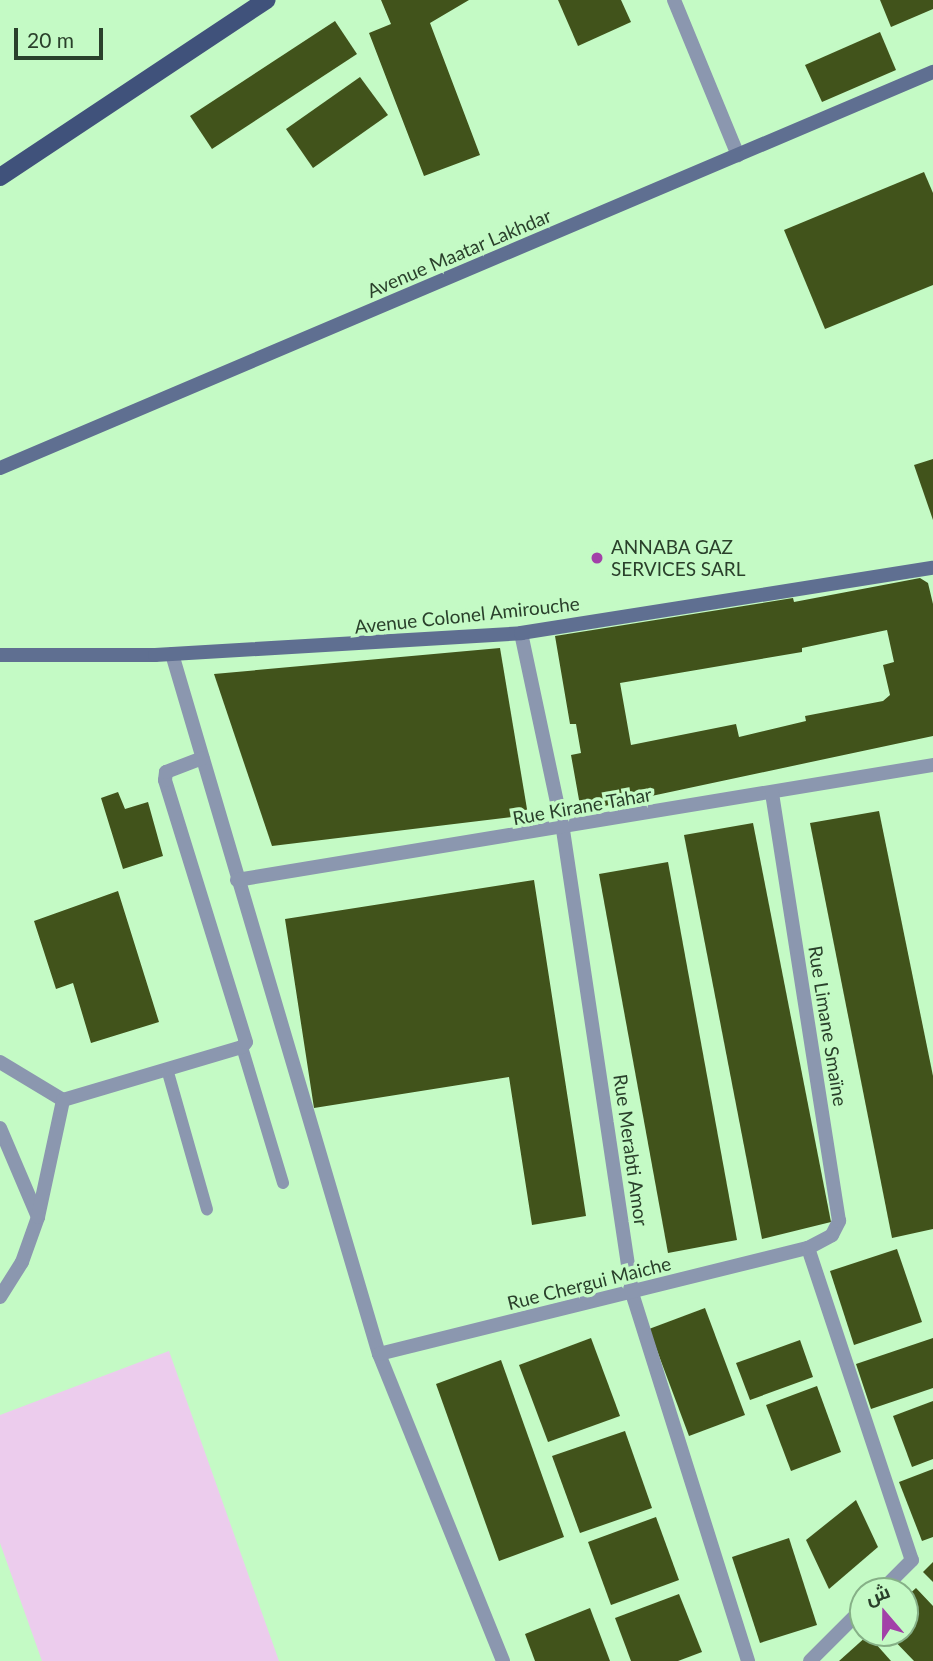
<!DOCTYPE html>
<meta charset="utf-8">
<style>
body{margin:0}
#map{position:relative;width:933px;height:1661px;overflow:hidden;background:#c4fac5;font-family:Lato,Cairo,sans-serif}
div>[style]{position:absolute}
[style*='--x']{left:calc(var(--x)*1px);top:calc(var(--y)*1px);width:calc(var(--w)*1px);rotate:calc(var(--a)*1deg)}
.green>*{inset:0;background:#eccced}
.building>*{inset:0;background:#41531b}
.service>*{height:12px;margin:-6px;padding:0 6px;transform-origin:6px;border-radius:6px;background:#8b97af}
.minor>*{height:14px;margin:-7px;padding:0 7px;transform-origin:7px;border-radius:7px;background:#8b97af}
.secondary>*{height:14px;margin:-7px;padding:0 7px;transform-origin:7px;border-radius:7px;background:#5f6f91}
.primary>*{height:18px;margin:-9px;padding:0 9px;transform-origin:9px;border-radius:9px;background:#40527b}
.dots>*{width:19px;height:19px;translate:-50% -50%;box-sizing:border-box;border:4px solid #c4fac5;border-radius:50%}
span{translate:-50% -50%;white-space:nowrap;text-align:center;line-height:1.15;-webkit-text-stroke:7px #c4fac5;paint-order:stroke}
.street-label{font-size:19px;color:#2a402b}
.poi-label{font-size:19px;color:#2a402b}
.left{translate:0 -50%;text-align:left}
.north{position:absolute;left:849px;top:1577px;width:70px;height:70px;box-sizing:border-box;background:#c4fac5;border:2px solid #86b087;border-radius:50%;rotate:340deg;font-size:19px;font-weight:700;line-height:28px;text-align:center;color:#2a402b}
.north::after{content:'';display:block;margin:auto;width:24px;height:32px;background:#a241a8;clip-path:polygon(50% 0,100% 100%,50% 72%,0 100%)}
.scale{position:absolute;left:14px;top:28px;width:89px;height:32px;box-sizing:border-box;border:4px solid #2a402b;border-top:0;padding-left:9px;font-size:21px;line-height:24px;white-space:nowrap;color:#2a402b;-webkit-text-stroke:5px #c4fac5;paint-order:stroke}
</style>
<div id="map">
<div class="green">
<div style="clip-path:polygon(169px 1351px,279px 1661px,42px 1661px,0 1543px,0 1415px)"></div>
</div>
<div class="building">
<div style="clip-path:polygon(381px 0,469px 0,430px 23px,480px 155px,424px 176px,369px 33px,391px 24px)"></div>
<div style="clip-path:polygon(558px 0,621px 0,631px 22px,578px 46px)"></div>
<div style="clip-path:polygon(880px 0,933px 0,933px 9px,891px 27px)"></div>
<div style="clip-path:polygon(335px 21px,357px 54px,212px 149px,190px 116px)"></div>
<div style="clip-path:polygon(880px 32px,896px 70px,822px 102px,805px 65px)"></div>
<div style="clip-path:polygon(360px 77px,388px 115px,313px 168px,286px 129px)"></div>
<div style="clip-path:polygon(924px 172px,933px 193px,933px 285px,825px 329px,784px 230px)"></div>
<div style="clip-path:polygon(933px 459px,933px 520px,914px 465px)"></div>
<div style="clip-path:polygon(evenodd,920px 578px,928px 583px,933px 604px,933px 736px,581px 811px,571px 755px,581px 753px,576px 724px,570px 724px,555px 636px,793px 598px,794px 602px,920px 578px,887px 630px,894px 662px,883px 665px,890px 695px,883px 701px,805px 716px,806px 721px,739px 737px,736px 724px,631px 745px,620px 683px,802px 652px,802px 648px,887px 630px)"></div>
<div style="clip-path:polygon(500px 648px,528px 815px,272px 846px,214px 674px)"></div>
<div style="clip-path:polygon(118px 792px,125px 809px,148px 802px,163px 856px,123px 869px,101px 798px)"></div>
<div style="clip-path:polygon(879px 811px,933px 1076px,933px 1229px,892px 1238px,810px 823px)"></div>
<div style="clip-path:polygon(753px 823px,831px 1222px,762px 1239px,684px 835px)"></div>
<div style="clip-path:polygon(668px 862px,737px 1240px,668px 1253px,599px 874px)"></div>
<div style="clip-path:polygon(534px 880px,586px 1216px,532px 1225px,509px 1077px,314px 1108px,285px 919px)"></div>
<div style="clip-path:polygon(118px 891px,159px 1022px,91px 1043px,73px 983px,56px 989px,34px 921px)"></div>
<div style="clip-path:polygon(897px 1249px,922px 1322px,854px 1345px,830px 1271px)"></div>
<div style="clip-path:polygon(705px 1308px,745px 1415px,689px 1436px,649px 1329px)"></div>
<div style="clip-path:polygon(591px 1338px,620px 1416px,548px 1442px,519px 1365px)"></div>
<div style="clip-path:polygon(933px 1338px,933px 1388px,871px 1409px,856px 1364px)"></div>
<div style="clip-path:polygon(800px 1340px,813px 1377px,750px 1400px,736px 1363px)"></div>
<div style="clip-path:polygon(501px 1360px,564px 1537px,499px 1561px,436px 1384px)"></div>
<div style="clip-path:polygon(817px 1386px,841px 1452px,791px 1471px,766px 1405px)"></div>
<div style="clip-path:polygon(933px 1401px,933px 1459px,912px 1467px,893px 1416px)"></div>
<div style="clip-path:polygon(625px 1431px,652px 1508px,580px 1533px,552px 1456px)"></div>
<div style="clip-path:polygon(933px 1469px,933px 1537px,922px 1541px,899px 1482px)"></div>
<div style="clip-path:polygon(856px 1500px,878px 1547px,829px 1589px,806px 1540px)"></div>
<div style="clip-path:polygon(656px 1517px,679px 1580px,611px 1605px,588px 1542px)"></div>
<div style="clip-path:polygon(789px 1538px,817px 1625px,760px 1643px,732px 1557px)"></div>
<div style="clip-path:polygon(933px 1562px,933px 1582px,923px 1572px)"></div>
<div style="clip-path:polygon(916px 1588px,933px 1606px,933px 1661px,914px 1661px,887px 1633px,905px 1633px,905px 1598px)"></div>
<div style="clip-path:polygon(679px 1594px,702px 1652px,678px 1661px,631px 1661px,615px 1618px)"></div>
<div style="clip-path:polygon(590px 1608px,610px 1661px,535px 1661px,525px 1634px)"></div>
<div style="clip-path:polygon(868px 1635px,891px 1661px,839px 1661px)"></div>
</div>
<div class="service">
<div style="--x:242;--y:1047;--w:142;--a:73.2"></div>
<div style="--x:167;--y:1069;--w:146;--a:74.1"></div>
</div>
<div class="minor">
<div style="--x:674;--y:0;--w:168;--a:67.6"></div>
<div style="--x:521;--y:633;--w:201;--a:78"></div>
<div style="--x:563;--y:830;--w:468;--a:81.5"></div>
<div style="--x:632;--y:1293;--w:386;--a:72.5"></div>
<div style="--x:172;--y:654;--w:730;--a:73.53"></div>
<div style="--x:379;--y:1354;--w:331;--a:68"></div>
<div style="--x:237;--y:880;--w:705;--a:-9.38"></div>
<div style="--x:0;--y:1062;--w:74;--a:31.1"></div>
<div style="--x:63;--y:1100;--w:187;--a:-16.5"></div>
<div style="--x:242;--y:1047;--w:6;--a:-51"></div>
<div style="--x:246;--y:1042;--w:274;--a:-107.2"></div>
<div style="--x:165;--y:780;--w:8;--a:-83"></div>
<div style="--x:166;--y:772;--w:39;--a:-21"></div>
<div style="--x:0;--y:1128;--w:97;--a:66.9"></div>
<div style="--x:808;--y:1248;--w:329;--a:71.6"></div>
<div style="--x:912;--y:1560;--w:44;--a:135"></div>
<div style="--x:0;--y:1297;--w:41;--a:-57.8"></div>
<div style="--x:22;--y:1262;--w:48;--a:-70.4"></div>
<div style="--x:38;--y:1217;--w:120;--a:-77.9"></div>
<div style="--x:379;--y:1354;--w:442;--a:-13.9"></div>
<div style="--x:808;--y:1248;--w:27;--a:-28"></div>
<div style="--x:832;--y:1235;--w:16;--a:-63"></div>
<div style="--x:839;--y:1221;--w:433;--a:-98.9"></div>
<div style="--x:810;--y:1661;--w:75;--a:-45"></div>
</div>
<div class="secondary">
<div style="--x:0;--y:468;--w:1014;--a:-23"></div>
<div style="--x:0;--y:655;--w:155;--a:0"></div>
<div style="--x:155;--y:655;--w:367;--a:-3.4"></div>
<div style="--x:521;--y:633;--w:417;--a:-9"></div>
</div>
<div class="primary">
<div style="--x:0;--y:177;--w:320;--a:-33.6"></div>
</div>
<div class="dots">
<div style="left:597px;top:558px;background:#a241a8"></div>
</div>
<div class="street-label">
<span style="left:459px;top:253px;rotate:-23deg">Avenue Maatar Lakhdar</span>
<span style="left:467px;top:615px;rotate:-6deg">Avenue Colonel Amirouche</span>
<span style="left:582px;top:806px;rotate:-10deg">Rue Kirane Tahar</span>
<span style="left:828px;top:1026px;rotate:81deg">Rue Limane Smaïne</span>
<span style="left:631px;top:1150px;rotate:82deg">Rue Merabti Amor</span>
<span style="left:589px;top:1283px;rotate:-14deg">Rue Chergui Maiche</span>
</div>
<div class="poi-label">
<span class="left" style="left:611px;top:558px">ANNABA GAZ<br>SERVICES SARL</span>
</div>
<div class="north">ش</div>
<div class="scale">20 m</div>
</div>
